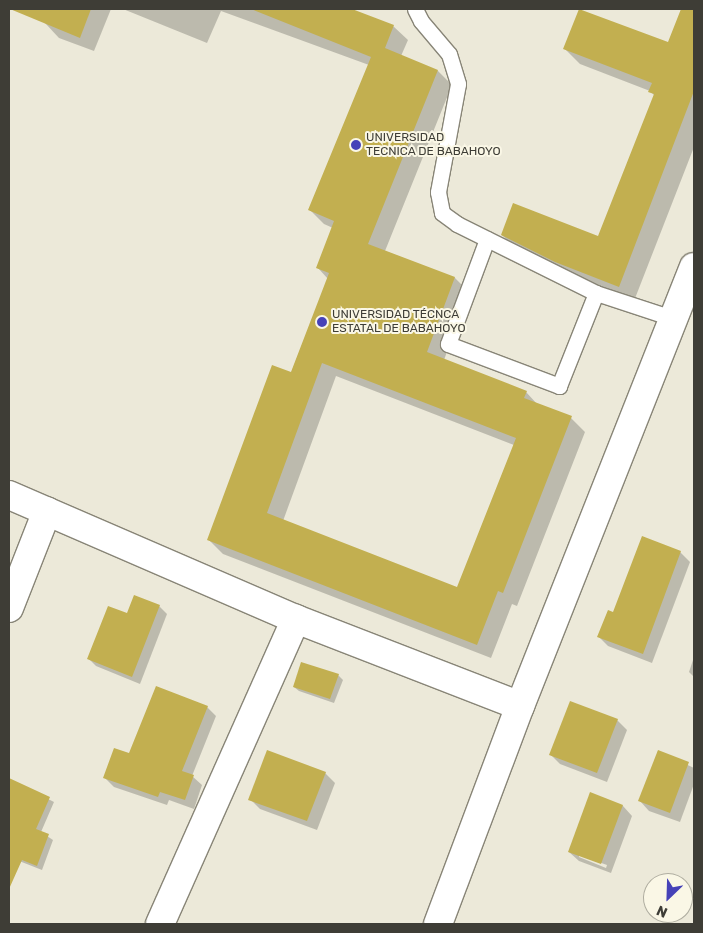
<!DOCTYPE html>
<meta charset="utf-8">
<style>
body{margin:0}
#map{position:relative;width:703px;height:933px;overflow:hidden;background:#ece9d9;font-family:Rubik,sans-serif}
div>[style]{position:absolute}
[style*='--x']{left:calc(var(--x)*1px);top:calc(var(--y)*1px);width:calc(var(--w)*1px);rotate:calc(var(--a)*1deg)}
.shadow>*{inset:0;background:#0003}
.building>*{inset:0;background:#c2af50}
.roads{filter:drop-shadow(1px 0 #888577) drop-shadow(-1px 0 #888577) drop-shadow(0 1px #888577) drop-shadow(0 -1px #888577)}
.lane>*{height:15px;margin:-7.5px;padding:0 7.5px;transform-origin:7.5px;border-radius:7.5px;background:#fff}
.street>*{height:28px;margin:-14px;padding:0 14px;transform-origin:14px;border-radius:14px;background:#fff}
.dots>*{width:14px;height:14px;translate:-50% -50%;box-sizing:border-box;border:2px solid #faf7e6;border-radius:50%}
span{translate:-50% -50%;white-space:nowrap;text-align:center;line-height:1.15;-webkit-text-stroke:4px #faf7e6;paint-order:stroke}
.poi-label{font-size:12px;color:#3e3d36}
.left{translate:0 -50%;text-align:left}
.frame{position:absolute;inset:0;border:10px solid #3e3d36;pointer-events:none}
.north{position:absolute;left:643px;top:873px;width:50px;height:50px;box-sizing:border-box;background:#faf7e6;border:1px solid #afada0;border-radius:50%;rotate:204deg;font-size:14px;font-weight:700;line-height:20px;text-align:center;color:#3e3d36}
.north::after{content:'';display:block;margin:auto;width:18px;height:22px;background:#4642b8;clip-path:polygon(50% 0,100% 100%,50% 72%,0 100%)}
</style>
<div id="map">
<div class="shadow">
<div style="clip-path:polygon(51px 9px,111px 9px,94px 51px,59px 38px,45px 23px)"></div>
<div style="clip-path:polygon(evenodd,123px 9px,349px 9px,393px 26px,408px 40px,401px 56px,438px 71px,452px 85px,385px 251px,455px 278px,469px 292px,444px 360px,526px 392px,538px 405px,571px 418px,585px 432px,517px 606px,512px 604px,491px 658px,223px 554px,209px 540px,291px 373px,328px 279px,318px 268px,333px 228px,324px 224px,310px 210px,369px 65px,221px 11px,207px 43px,123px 9px,336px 376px,514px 445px,458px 589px,283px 521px,336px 376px)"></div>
<div style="clip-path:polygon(683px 9px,694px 9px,694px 147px,634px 301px,571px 277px,517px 250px,502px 235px,599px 237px,655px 96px,650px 91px,580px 64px,565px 49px,669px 44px)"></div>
<div style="clip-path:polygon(680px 552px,690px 562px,652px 663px,608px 646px,599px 637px,613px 614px)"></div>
<div style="clip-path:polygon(159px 606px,167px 614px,140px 684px,96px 666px,88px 658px,127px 614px)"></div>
<div style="clip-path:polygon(694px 657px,694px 677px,689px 672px)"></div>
<div style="clip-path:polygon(338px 675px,343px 680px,334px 703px,299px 691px,294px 687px)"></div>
<div style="clip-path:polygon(207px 707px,216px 716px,192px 776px,202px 785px,194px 809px,169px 800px,167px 805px,114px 787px,105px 778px)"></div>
<div style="clip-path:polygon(617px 720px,627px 730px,607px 782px,560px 764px,551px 755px)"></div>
<div style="clip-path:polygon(658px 751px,694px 768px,694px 784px,680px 822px,649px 811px,640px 801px)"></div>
<div style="clip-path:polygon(325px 773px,335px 783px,317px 830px,260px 809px,250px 799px)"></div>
<div style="clip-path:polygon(9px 779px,54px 802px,41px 832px,53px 840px,42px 870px,9px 857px)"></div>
<div style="clip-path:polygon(evenodd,591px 794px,623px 806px,632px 816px,611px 873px,579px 861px,569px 852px,591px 794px,579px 855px,607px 865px,606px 868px,579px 857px,579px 855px)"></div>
</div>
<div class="building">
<div style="clip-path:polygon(10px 9px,91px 9px,80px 38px)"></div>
<div style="clip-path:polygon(evenodd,251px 9px,352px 9px,394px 25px,385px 48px,438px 70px,368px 244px,455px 277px,427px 352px,527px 391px,524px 398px,572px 416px,503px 593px,498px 591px,477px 645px,207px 540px,272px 365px,291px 372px,329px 273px,316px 268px,334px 221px,308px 210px,371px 57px,251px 9px,322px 363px,516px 438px,457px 587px,267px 513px,322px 363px)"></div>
<div style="clip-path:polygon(579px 9px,668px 42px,681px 9px,694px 9px,694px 91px,619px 287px,555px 262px,501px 235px,513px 203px,598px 236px,654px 94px,648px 92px,652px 83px,563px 49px)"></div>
<div style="clip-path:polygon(642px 536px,681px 551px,643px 654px,597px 637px,608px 610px,613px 612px)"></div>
<div style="clip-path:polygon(134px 595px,160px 605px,132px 677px,87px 659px,108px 606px,127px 613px)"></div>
<div style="clip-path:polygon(301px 662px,339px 674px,330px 699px,293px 687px)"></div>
<div style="clip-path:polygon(156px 686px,208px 706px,182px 771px,194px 775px,185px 800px,160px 792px,158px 797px,103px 778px,114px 748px,129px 753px)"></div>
<div style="clip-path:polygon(570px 701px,618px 719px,597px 773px,549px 755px)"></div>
<div style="clip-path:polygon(267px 750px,326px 772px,307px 821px,248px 800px)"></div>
<div style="clip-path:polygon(658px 750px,689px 762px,670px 813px,638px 801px)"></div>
<div style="clip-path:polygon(9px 778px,50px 797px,36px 829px,49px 834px,37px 866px,22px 860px,9px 889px)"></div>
<div style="clip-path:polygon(590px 792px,623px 805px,601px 864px,568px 852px)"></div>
</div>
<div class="roads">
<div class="lane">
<div style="--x:415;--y:9;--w:13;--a:63"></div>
<div style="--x:421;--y:21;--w:43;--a:49.7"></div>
<div style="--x:449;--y:54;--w:31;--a:73"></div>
<div style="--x:458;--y:84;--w:110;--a:100.5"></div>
<div style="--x:438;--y:192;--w:21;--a:79"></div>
<div style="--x:442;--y:213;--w:19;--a:36"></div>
<div style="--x:457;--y:224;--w:155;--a:26.4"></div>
<div style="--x:596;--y:293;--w:83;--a:18.2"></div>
<div style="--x:487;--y:239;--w:112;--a:110.4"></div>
<div style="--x:448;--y:344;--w:119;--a:20.7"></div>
<div style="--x:559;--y:386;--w:100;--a:-68.3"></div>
</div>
<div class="street">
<div style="--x:9;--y:495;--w:313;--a:23.4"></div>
<div style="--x:296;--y:619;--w:240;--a:21.2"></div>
<div style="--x:9;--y:608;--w:104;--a:-68.6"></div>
<div style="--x:160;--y:924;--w:334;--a:-66"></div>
<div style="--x:438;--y:924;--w:233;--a:-69.4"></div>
<div style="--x:520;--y:706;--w:472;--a:-68.4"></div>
</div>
</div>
<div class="dots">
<div style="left:356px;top:145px;background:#4642b8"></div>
<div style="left:322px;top:322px;background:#4642b8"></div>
</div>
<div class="poi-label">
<span class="left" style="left:366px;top:145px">UNIVERSIDAD<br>TECNICA DE BABAHOYO</span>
<span class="left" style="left:332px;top:322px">UNIVERSIDAD TÉCNCA<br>ESTATAL DE BABAHOYO</span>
</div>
<div class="frame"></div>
<div class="north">N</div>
</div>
